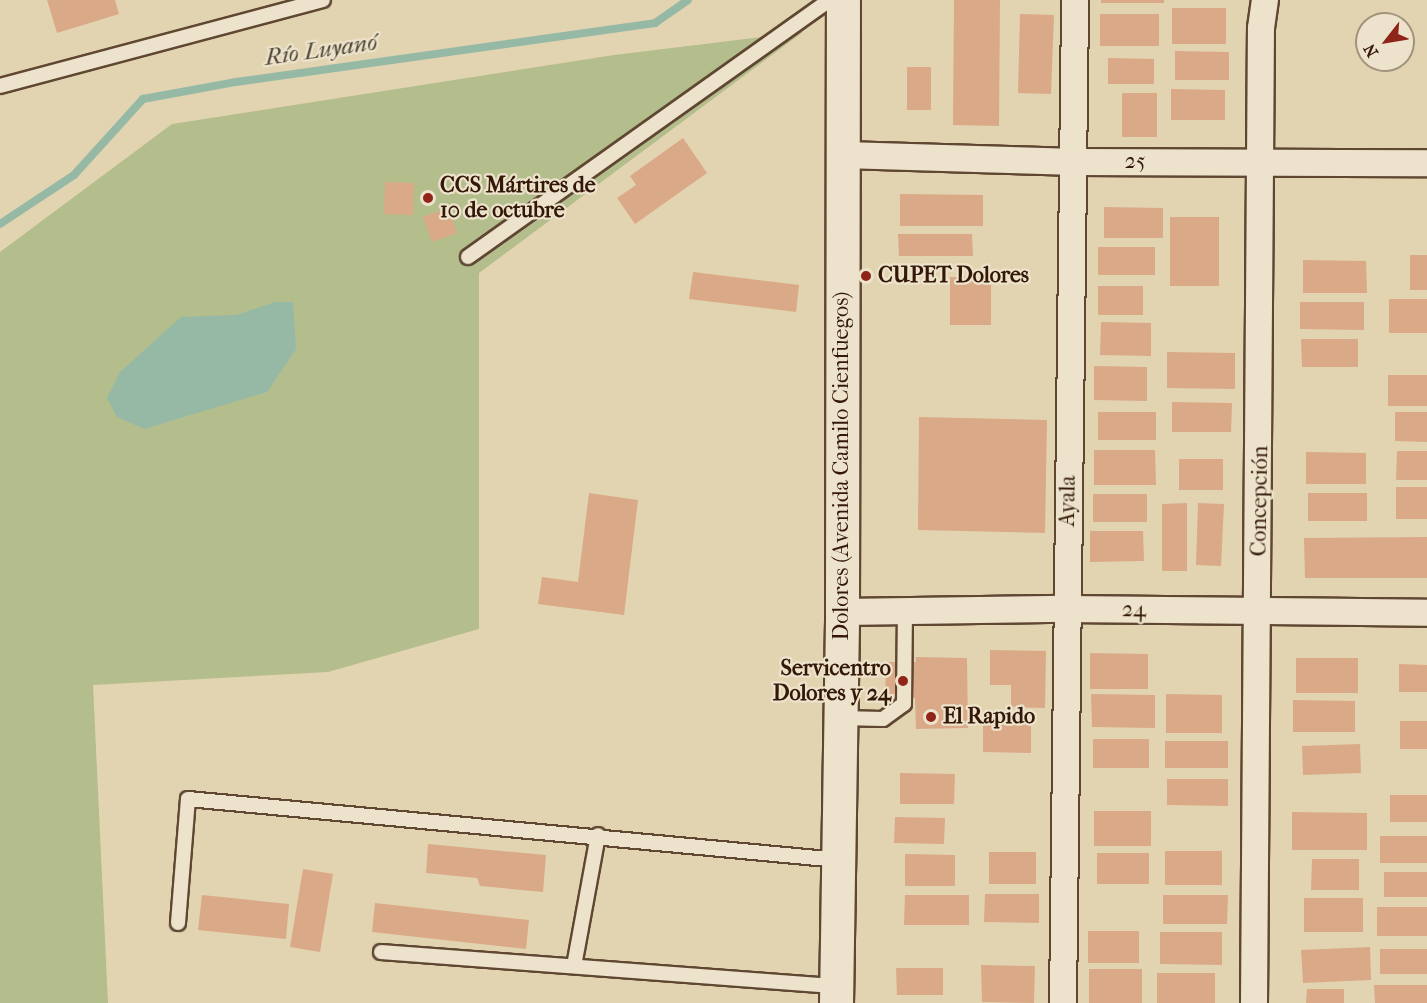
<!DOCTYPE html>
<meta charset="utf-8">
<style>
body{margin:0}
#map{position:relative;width:1427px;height:1003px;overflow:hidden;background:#e3d4b1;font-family:"IM FELL French Canon",serif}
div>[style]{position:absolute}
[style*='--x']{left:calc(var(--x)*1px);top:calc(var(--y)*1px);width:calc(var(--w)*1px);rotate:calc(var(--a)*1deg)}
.green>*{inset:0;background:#b4bd8c}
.water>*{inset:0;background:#96b9a6}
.stream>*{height:8px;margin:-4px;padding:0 4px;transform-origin:4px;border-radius:4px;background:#96b9a6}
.building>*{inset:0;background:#daa987}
.roads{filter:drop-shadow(2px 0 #5f4732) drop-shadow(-2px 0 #5f4732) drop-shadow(0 2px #5f4732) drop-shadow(0 -2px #5f4732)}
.service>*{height:14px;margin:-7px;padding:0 7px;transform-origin:7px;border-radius:7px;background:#ede3cc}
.minor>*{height:26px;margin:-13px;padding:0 13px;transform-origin:13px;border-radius:13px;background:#ede3cc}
.secondary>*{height:33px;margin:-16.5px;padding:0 16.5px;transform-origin:16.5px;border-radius:16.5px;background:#ede3cc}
.dots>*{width:16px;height:16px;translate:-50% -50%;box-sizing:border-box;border:3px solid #ede3cc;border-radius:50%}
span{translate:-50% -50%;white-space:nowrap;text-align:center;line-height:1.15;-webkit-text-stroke:4.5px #ede3cc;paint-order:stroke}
.street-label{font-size:22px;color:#331807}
.poi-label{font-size:22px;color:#331807;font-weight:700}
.left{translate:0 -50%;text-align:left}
.right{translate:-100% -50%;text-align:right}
.water-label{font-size:24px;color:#514837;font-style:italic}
.north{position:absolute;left:1355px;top:12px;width:60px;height:60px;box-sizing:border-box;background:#ede3cc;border:2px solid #a3927d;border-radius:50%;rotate:239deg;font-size:16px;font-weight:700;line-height:24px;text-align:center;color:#331807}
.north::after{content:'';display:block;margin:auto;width:21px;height:27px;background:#8f2418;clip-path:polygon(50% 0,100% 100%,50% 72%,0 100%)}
</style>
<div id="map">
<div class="green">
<div style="clip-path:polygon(803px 32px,479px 273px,479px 629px,328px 672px,93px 685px,108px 1003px,0 1003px,0 252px,172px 124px,614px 55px)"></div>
</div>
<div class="water">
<div style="clip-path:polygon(275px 302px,293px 302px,296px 349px,267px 392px,144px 429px,117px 417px,107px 398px,120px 372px,181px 317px,236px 315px)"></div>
</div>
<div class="stream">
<div style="--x:0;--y:224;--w:89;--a:-33.5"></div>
<div style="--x:74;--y:175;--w:103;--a:-47.8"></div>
<div style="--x:143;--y:99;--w:95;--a:-10.4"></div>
<div style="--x:236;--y:82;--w:423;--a:-8"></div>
<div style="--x:655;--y:23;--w:40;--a:-34.9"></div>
</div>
<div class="building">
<div style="clip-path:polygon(47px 0,115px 0,119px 14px,57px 33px)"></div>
<div style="clip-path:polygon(954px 0,1000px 0,999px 126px,953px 125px)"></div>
<div style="clip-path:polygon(1101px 0,1164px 0,1164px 3px,1101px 3px)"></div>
<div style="clip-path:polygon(1172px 8px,1226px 8px,1226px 44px,1172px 44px)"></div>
<div style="clip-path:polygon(1020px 14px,1054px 15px,1051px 94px,1018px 93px)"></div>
<div style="clip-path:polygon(1100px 14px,1159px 14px,1159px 46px,1100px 46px)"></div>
<div style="clip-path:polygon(1175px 51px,1229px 52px,1229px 80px,1175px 80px)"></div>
<div style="clip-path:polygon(1108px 58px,1154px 59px,1154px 84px,1108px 84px)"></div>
<div style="clip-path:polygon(907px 67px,931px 67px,931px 110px,907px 110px)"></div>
<div style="clip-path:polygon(1171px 89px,1225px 90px,1225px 120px,1171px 120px)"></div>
<div style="clip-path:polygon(1122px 93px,1157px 93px,1157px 137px,1122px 137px)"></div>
<div style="clip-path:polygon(683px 138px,707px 173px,635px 224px,617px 198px,636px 185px,630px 176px)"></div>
<div style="clip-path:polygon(385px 182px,414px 183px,413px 215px,384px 214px)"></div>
<div style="clip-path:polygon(900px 194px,983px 195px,983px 226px,900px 226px)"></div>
<div style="clip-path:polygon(1104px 207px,1163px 208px,1163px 238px,1104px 238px)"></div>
<div style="clip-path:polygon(448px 208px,457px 233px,432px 242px,423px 217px)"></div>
<div style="clip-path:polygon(1170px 217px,1219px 217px,1219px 286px,1170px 286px)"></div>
<div style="clip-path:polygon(898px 234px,972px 234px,973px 256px,899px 256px)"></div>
<div style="clip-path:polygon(1098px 247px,1155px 247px,1155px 275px,1098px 275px)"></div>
<div style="clip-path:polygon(1410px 255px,1427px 255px,1427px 290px,1410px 290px)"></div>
<div style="clip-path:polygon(1303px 260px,1366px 261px,1367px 293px,1303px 293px)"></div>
<div style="clip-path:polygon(693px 272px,799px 285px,796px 312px,689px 299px)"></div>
<div style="clip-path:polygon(950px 277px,991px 277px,991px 325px,950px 325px)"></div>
<div style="clip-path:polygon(1098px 286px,1143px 286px,1143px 315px,1098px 315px)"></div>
<div style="clip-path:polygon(1389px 299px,1427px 299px,1427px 333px,1389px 333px)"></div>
<div style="clip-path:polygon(1300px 302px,1364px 302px,1364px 330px,1300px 329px)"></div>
<div style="clip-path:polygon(1101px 322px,1151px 323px,1151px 356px,1100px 355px)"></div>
<div style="clip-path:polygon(1301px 339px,1358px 339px,1358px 367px,1302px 367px)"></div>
<div style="clip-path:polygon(1167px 352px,1235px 353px,1235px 389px,1167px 388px)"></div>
<div style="clip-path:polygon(1094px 366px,1147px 367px,1147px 401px,1094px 400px)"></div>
<div style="clip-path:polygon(1388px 375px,1427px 375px,1427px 406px,1388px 406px)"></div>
<div style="clip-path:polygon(1172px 402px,1232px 403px,1231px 432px,1172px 432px)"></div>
<div style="clip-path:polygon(1098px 412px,1156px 412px,1156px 440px,1098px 440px)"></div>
<div style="clip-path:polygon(1395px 412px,1427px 412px,1427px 442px,1395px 441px)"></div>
<div style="clip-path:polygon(919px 417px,1047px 420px,1045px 533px,918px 530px)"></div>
<div style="clip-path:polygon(1094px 450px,1155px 450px,1156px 485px,1094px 485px)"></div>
<div style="clip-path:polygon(1397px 451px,1427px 451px,1427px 480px,1396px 480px)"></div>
<div style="clip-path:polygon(1306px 452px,1366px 453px,1366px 484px,1306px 484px)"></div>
<div style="clip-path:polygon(1179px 459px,1223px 459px,1223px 490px,1179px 490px)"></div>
<div style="clip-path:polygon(1396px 487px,1427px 487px,1427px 519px,1396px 519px)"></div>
<div style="clip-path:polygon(589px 493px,638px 500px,624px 615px,538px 604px,542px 577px,578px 582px)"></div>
<div style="clip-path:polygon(1308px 493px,1367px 493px,1367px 521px,1308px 521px)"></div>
<div style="clip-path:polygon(1093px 494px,1147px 494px,1147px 522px,1093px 522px)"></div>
<div style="clip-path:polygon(1187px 503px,1187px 571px,1162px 571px,1162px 504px)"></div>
<div style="clip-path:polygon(1198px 503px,1224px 504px,1221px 566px,1196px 565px)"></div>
<div style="clip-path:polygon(1090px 531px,1143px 531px,1144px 561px,1090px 562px)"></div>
<div style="clip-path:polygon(1427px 537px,1427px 578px,1305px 578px,1304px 538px)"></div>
<div style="clip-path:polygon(990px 650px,1046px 651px,1045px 708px,1011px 707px,1011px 685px,990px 685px)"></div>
<div style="clip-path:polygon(1090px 653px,1148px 654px,1148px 689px,1090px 689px)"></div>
<div style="clip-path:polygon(916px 657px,967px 658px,968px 728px,916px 729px,915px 698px,885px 698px,886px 662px,916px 662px)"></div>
<div style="clip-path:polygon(1296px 658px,1358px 658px,1358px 693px,1296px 693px)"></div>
<div style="clip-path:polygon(1399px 664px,1427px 665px,1427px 692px,1399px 692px)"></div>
<div style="clip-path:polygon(1091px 694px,1155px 695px,1155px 728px,1092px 727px)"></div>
<div style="clip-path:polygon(1166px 694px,1222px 695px,1222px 733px,1166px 733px)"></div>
<div style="clip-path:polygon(1293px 700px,1355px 701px,1355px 732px,1293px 732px)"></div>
<div style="clip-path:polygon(983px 720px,1031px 721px,1031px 753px,983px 752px)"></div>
<div style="clip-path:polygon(1400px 721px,1427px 721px,1427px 749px,1400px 749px)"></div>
<div style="clip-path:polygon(1093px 739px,1149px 739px,1149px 768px,1093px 768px)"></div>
<div style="clip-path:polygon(1165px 741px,1228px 741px,1228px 768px,1165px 768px)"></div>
<div style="clip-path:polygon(1360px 744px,1361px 773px,1303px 775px,1302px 746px)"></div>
<div style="clip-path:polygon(900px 773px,955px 774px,954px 804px,900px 804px)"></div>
<div style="clip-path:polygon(1167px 779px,1228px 779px,1228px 806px,1167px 805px)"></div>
<div style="clip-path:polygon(1390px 795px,1427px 795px,1427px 822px,1390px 822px)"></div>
<div style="clip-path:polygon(1094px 811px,1151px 811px,1151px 846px,1094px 846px)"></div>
<div style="clip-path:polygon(1292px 812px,1367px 813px,1367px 850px,1292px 850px)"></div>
<div style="clip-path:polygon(895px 817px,945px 818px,944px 844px,894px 843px)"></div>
<div style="clip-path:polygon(1380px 836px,1427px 836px,1427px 863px,1380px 863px)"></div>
<div style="clip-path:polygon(428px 844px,546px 855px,543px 892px,480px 886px,477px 878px,426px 873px)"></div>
<div style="clip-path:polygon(1165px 851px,1222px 851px,1222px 885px,1165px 885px)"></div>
<div style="clip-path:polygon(989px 852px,1036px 852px,1036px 884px,989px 884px)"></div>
<div style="clip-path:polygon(1097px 853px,1149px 853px,1149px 884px,1097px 884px)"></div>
<div style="clip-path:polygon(905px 854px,955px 855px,955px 886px,905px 886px)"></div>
<div style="clip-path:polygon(1312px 859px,1359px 859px,1359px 890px,1311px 890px)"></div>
<div style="clip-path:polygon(303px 869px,333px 874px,320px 952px,290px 947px)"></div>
<div style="clip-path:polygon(1384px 872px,1427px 872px,1427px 897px,1384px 897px)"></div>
<div style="clip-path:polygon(985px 894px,1039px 894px,1039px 923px,984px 922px)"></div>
<div style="clip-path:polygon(202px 895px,289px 904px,286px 939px,198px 930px)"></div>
<div style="clip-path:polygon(905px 895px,969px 895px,969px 925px,904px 925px)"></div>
<div style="clip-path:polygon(1163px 895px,1228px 895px,1227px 924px,1163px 924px)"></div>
<div style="clip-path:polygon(1304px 898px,1363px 898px,1363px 932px,1304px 932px)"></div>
<div style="clip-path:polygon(375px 903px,529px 920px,526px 949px,372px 932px)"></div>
<div style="clip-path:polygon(1377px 907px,1427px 907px,1427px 936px,1377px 936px)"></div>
<div style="clip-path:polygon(1088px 931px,1139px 931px,1139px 963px,1088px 963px)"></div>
<div style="clip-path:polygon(1160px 932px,1222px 932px,1222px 965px,1160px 964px)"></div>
<div style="clip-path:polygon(1370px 947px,1371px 980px,1303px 983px,1301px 950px)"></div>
<div style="clip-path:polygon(1380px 949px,1427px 949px,1427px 974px,1380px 974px)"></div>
<div style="clip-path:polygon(981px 965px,1035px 966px,1034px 1003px,982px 1002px)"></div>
<div style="clip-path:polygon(896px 968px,943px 968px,943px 995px,897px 995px)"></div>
<div style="clip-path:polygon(1089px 969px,1142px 969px,1142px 1003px,1089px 1003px)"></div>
<div style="clip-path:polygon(1157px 973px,1215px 973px,1215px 1003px,1157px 1003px)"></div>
<div style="clip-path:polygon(1374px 985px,1427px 985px,1427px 1003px,1375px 1003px)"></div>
<div style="clip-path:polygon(1307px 989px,1344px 989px,1344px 1003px,1306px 1003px)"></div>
</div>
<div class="roads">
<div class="service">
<div style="--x:0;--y:86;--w:334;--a:-14.9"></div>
<div style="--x:468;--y:257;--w:443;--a:-35.4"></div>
<div style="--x:840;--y:718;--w:43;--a:1.3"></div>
<div style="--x:883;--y:719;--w:26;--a:-36"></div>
<div style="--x:904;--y:704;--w:92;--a:-89.4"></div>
<div style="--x:178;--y:923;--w:124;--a:-85.4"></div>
<div style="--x:188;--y:799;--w:653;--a:5.36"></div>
<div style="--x:381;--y:952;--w:456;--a:4.3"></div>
<div style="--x:574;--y:966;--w:133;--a:-79.6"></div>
</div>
<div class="minor">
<div style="--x:844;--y:155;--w:232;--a:1.7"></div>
<div style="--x:1076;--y:162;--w:351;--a:0.2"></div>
<div style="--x:842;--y:612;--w:224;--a:-0.8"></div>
<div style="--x:1066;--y:609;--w:361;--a:0.6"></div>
<div style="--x:1063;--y:1003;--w:1003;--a:-89.31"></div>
<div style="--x:1254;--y:1003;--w:975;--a:-89.59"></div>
<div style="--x:1261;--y:28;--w:28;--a:-82"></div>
</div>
<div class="secondary">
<div style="--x:836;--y:1003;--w:391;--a:-89.1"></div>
<div style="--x:842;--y:612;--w:612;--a:-89.91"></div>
</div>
</div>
<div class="dots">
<div style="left:428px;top:198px;background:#8f2418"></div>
<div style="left:866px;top:276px;background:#8f2418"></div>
<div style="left:903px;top:681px;background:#8f2418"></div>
<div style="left:931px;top:717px;background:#8f2418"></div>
</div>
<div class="street-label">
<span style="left:1135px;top:162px">25</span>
<span style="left:842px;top:466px;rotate:-90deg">Dolores (Avenida Camilo Cienfuegos)</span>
<span style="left:1068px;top:501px;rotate:-89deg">Ayala</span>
<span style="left:1260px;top:501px;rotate:-89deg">Concepción</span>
<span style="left:1134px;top:610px;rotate:1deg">24</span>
</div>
<div class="poi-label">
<span class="left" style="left:440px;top:198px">CCS Mártires de<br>10 de octubre</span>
<span class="left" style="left:878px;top:276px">CUPET Dolores</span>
<span class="right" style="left:891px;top:681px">Servicentro<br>Dolores y 24</span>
<span class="left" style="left:943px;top:717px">El Rapido</span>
</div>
<div class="water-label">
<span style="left:321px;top:50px;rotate:-8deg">Río Luyanó</span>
</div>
<div class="north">N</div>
</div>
